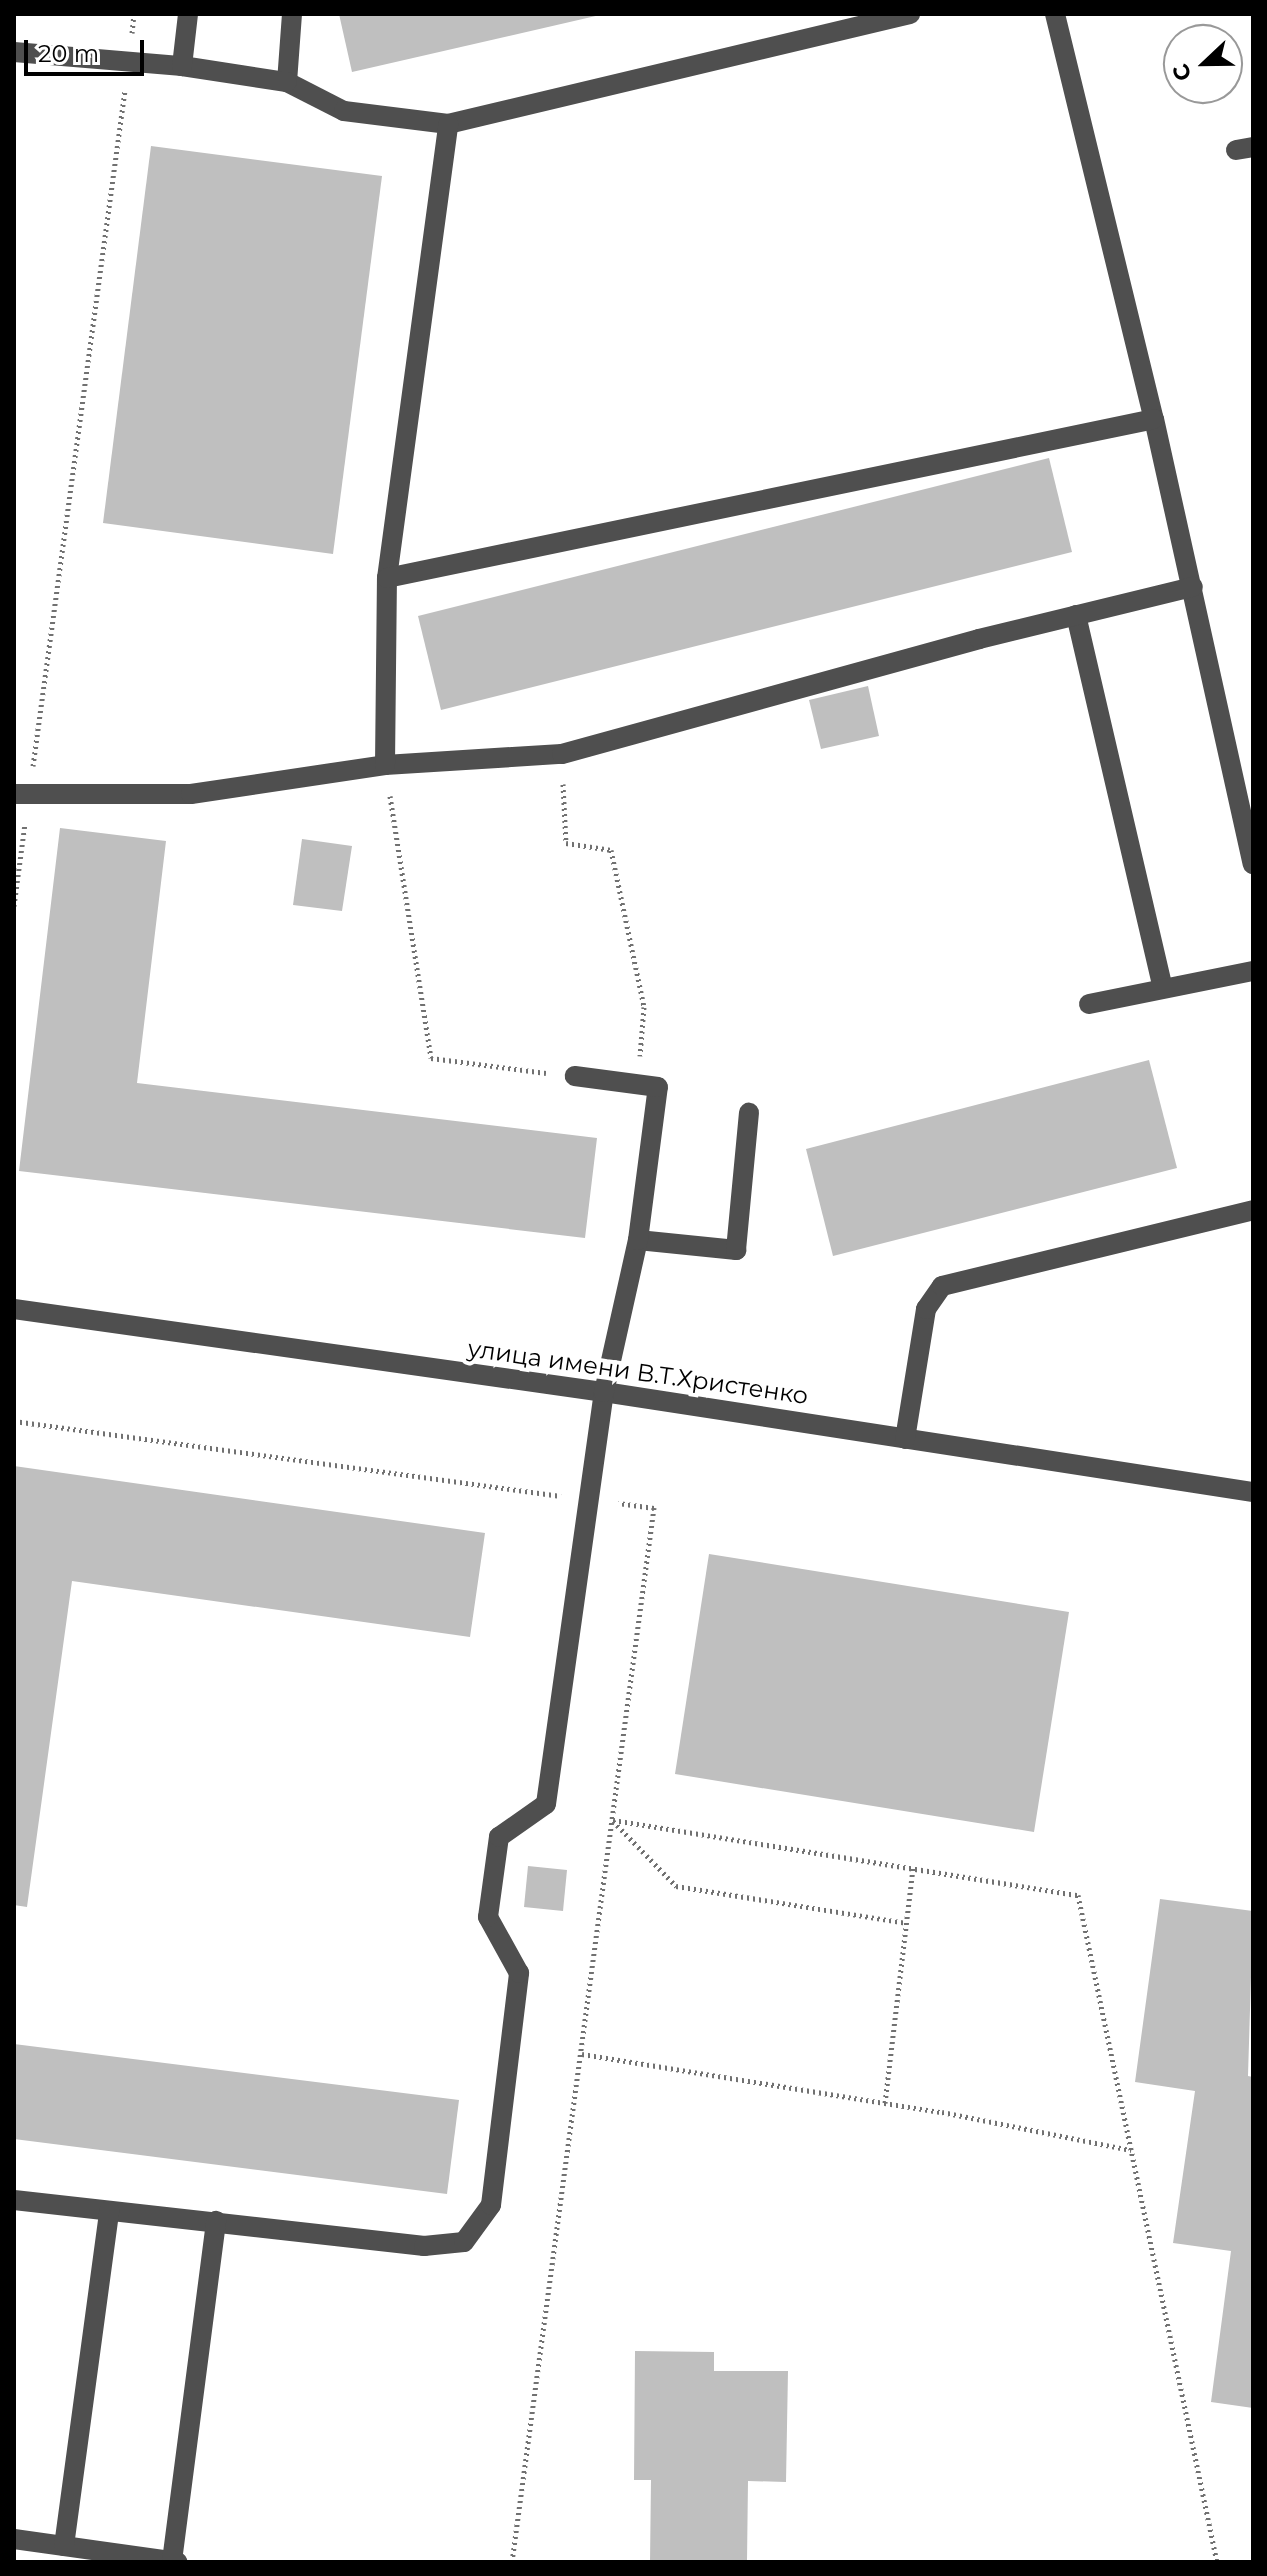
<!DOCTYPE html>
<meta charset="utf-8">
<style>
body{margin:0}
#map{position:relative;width:1267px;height:2576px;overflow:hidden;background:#fff;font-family:Montserrat,sans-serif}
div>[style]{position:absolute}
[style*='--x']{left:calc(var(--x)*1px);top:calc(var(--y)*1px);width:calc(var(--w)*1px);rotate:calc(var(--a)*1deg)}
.building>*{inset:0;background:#bfbfbf}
.path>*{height:5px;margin-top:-2.5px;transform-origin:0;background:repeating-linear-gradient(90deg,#717171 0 2px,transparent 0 6px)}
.minor>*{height:20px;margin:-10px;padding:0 10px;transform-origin:10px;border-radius:10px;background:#4f4f4f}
span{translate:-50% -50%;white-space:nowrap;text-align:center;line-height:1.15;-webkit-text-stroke:8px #fff;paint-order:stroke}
.street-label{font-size:24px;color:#000}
.frame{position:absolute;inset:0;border:16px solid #000;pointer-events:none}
.north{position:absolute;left:1163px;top:24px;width:80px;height:80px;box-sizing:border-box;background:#fff;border:2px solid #999;border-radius:50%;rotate:248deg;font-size:22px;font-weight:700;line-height:32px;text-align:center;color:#000}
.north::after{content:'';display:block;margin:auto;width:28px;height:36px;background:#000;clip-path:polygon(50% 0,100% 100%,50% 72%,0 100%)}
.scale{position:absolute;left:24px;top:40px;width:120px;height:36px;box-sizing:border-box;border:4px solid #000;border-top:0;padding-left:10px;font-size:24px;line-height:28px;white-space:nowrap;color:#000;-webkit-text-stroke:6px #fff;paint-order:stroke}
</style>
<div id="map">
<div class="building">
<div style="clip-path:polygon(339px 14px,600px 14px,600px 15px,352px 72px)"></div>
<div style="clip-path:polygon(151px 146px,382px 176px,333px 554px,103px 523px)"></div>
<div style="clip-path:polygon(1049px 458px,1072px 552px,441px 710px,418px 616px)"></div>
<div style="clip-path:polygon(868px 686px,879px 736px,821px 749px,809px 700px)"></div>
<div style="clip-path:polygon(60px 828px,166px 841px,137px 1083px,597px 1138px,585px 1238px,19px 1171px)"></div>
<div style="clip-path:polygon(302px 839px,352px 846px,342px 911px,293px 905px)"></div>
<div style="clip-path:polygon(1149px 1060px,1177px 1168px,833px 1256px,806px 1149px)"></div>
<div style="clip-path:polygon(14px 1466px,485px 1533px,470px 1637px,72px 1581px,27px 1907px,14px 1905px)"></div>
<div style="clip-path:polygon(709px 1554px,1069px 1612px,1034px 1832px,675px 1774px)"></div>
<div style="clip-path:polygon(528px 1866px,567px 1870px,563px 1911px,524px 1907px)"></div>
<div style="clip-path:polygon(1160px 1899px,1253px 1911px,1248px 2076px,1253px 2077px,1253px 2408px,1211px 2402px,1231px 2251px,1173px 2243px,1195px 2091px,1135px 2082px)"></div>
<div style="clip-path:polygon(14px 2044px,459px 2100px,447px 2194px,14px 2139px)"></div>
<div style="clip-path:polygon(635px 2351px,714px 2352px,714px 2371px,788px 2371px,786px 2482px,748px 2481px,747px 2562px,650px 2562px,651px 2480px,634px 2480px)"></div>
</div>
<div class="path">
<div style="--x:132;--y:33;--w:19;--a:-84"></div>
<div style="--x:33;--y:766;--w:682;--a:-82.25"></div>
<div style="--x:563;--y:784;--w:59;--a:87.1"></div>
<div style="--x:566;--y:843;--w:46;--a:8.8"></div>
<div style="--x:611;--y:850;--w:160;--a:78.1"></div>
<div style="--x:644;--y:1007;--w:49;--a:94.7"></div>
<div style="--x:390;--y:796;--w:265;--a:81.1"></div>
<div style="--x:431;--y:1058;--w:116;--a:7.4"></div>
<div style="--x:14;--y:906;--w:83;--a:-82.4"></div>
<div style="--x:14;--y:1421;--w:552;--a:7.81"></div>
<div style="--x:613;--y:1820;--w:471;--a:9.2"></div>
<div style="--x:1078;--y:1895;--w:681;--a:78.23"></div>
<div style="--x:613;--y:1821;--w:91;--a:45.9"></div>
<div style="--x:676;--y:1886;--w:233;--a:9.1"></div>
<div style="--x:582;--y:2054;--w:365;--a:9.2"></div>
<div style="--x:942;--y:2112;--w:193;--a:11.4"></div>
<div style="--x:885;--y:2103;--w:237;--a:-83.2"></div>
<div style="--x:512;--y:2562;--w:1064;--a:-82.33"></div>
<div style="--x:654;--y:1508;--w:36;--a:-172"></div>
</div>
<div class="minor">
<div style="--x:292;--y:14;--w:68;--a:94.2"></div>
<div style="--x:287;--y:82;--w:64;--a:27"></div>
<div style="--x:344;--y:111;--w:105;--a:7.1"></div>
<div style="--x:448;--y:124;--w:475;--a:-13.4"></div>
<div style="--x:1055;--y:14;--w:417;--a:76.3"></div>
<div style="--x:1154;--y:419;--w:456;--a:77.5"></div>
<div style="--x:14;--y:52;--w:169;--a:4.8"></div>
<div style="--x:182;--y:66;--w:106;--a:8.7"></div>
<div style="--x:182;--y:66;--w:52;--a:-83.4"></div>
<div style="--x:1236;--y:150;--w:17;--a:-10"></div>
<div style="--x:387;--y:578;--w:458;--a:-82.3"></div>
<div style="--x:1076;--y:615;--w:381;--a:76.9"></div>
<div style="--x:385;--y:765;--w:177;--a:-3.6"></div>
<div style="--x:562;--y:754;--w:433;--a:-15.4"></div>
<div style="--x:979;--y:639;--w:220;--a:-13.7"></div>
<div style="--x:14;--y:794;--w:177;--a:0"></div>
<div style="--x:191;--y:794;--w:196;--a:-8.5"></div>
<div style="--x:385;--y:765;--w:187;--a:-89.4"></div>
<div style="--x:387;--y:578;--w:783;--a:-11.71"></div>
<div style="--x:1089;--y:1004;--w:167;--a:-11.4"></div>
<div style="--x:638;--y:1240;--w:99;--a:5.8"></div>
<div style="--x:736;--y:1250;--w:138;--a:-84.6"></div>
<div style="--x:14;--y:1309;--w:596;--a:8.01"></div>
<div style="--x:604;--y:1392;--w:657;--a:8.76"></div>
<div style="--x:905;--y:1439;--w:132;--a:-80.8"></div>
<div style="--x:926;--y:1309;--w:28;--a:-55"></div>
<div style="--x:942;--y:1286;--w:320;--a:-13.7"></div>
<div style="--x:14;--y:2200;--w:413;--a:6.4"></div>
<div style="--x:424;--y:2246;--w:40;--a:-5.7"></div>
<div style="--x:464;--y:2242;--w:46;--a:-53.9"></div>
<div style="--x:491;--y:2205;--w:234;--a:-83.1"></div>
<div style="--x:519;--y:1973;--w:64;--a:-119"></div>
<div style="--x:488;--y:1917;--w:81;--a:-82.2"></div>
<div style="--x:499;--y:1837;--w:57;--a:-35.1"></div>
<div style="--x:546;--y:1804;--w:416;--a:-82"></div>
<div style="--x:604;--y:1392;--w:156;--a:-77.4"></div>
<div style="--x:638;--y:1240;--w:154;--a:-82.6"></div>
<div style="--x:658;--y:1087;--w:84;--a:-172.5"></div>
<div style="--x:14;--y:2539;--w:165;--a:8"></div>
<div style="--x:64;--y:2546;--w:338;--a:-82.3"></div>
<div style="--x:172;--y:2561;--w:343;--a:-82.6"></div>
</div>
<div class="street-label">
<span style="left:638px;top:1372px;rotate:8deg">улица имени В.Т.Христенко</span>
</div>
<div class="frame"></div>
<div class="north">С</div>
<div class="scale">20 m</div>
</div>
